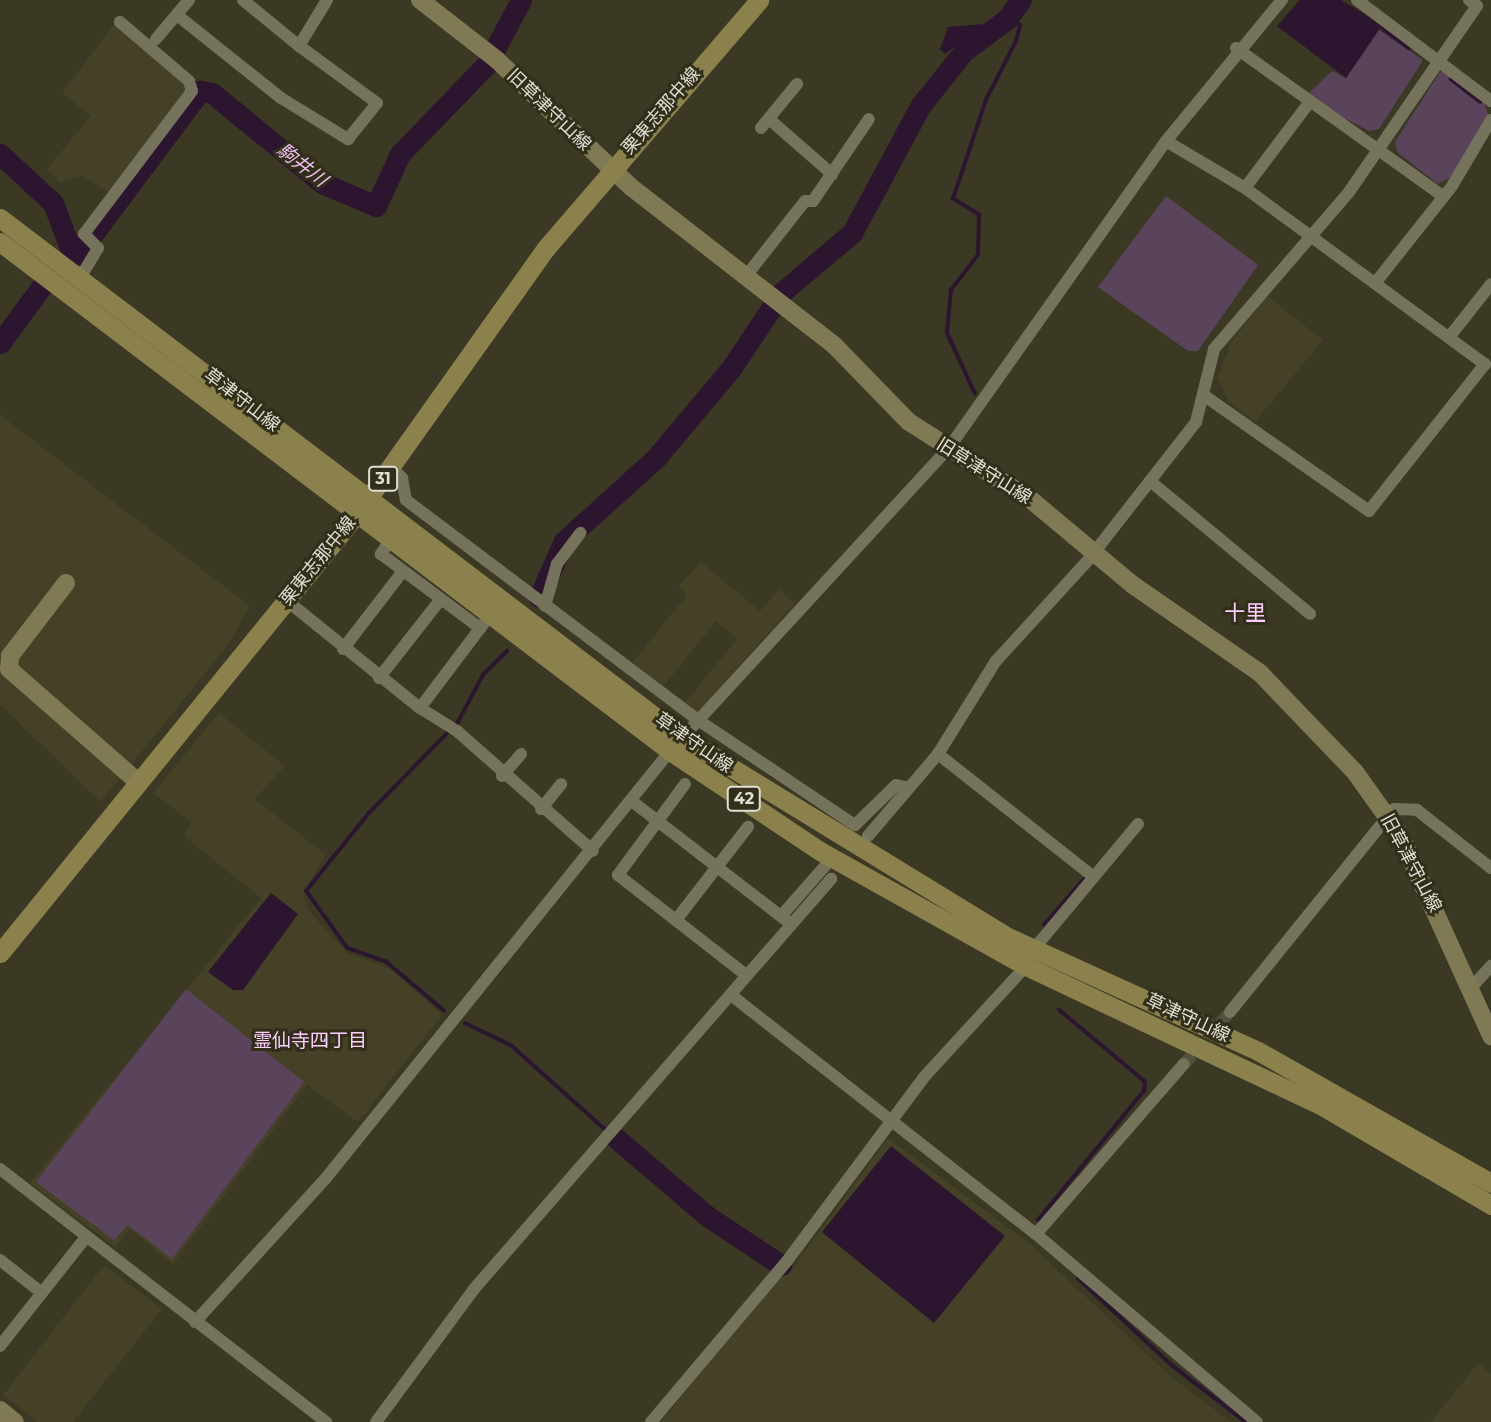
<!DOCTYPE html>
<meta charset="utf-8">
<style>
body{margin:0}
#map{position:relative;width:1491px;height:1422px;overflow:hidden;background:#3b3824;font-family:Montserrat,"Noto Sans JP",sans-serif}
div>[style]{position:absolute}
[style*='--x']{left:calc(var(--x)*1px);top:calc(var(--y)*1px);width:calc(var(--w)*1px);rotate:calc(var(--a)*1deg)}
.built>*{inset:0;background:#454127}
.green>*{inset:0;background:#59445b}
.water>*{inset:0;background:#2c152e}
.stream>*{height:3.5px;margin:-1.75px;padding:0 1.75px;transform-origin:1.75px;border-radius:1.75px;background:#2c152e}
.river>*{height:21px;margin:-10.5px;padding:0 10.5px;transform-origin:10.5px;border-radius:10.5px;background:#2c152e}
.street-tunnel>*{height:12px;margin-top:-6px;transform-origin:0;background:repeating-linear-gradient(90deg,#54513e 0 12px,transparent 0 18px)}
.street>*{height:12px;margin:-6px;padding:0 6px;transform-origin:6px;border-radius:6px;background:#76735d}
.secondary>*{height:18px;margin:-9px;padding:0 9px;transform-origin:9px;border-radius:9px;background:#807a54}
.primary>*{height:19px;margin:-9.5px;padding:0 9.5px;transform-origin:9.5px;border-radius:9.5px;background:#8a814c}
span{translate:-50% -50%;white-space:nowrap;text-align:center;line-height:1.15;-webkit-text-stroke:6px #312e1a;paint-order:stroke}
.shield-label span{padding:2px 5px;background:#312e1a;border:2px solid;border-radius:5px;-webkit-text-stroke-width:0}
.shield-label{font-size:16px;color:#e0dfd3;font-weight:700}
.street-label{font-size:18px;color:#e0dfd3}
.water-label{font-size:19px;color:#f0c0f3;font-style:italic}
.neighbourhood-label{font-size:19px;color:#fbcefe}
.quarter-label{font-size:21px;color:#fbcefe}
</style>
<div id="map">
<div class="built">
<div style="clip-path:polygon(116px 22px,188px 88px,113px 195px,83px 176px,60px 183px,47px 169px,91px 116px,62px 93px)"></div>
<div style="clip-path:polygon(1267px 296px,1323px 340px,1255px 422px,1229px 402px,1218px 378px,1230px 344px)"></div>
<div style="clip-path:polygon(0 415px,250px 606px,228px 645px,129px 767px,19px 674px,16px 662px,60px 583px,0 658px)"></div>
<div style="clip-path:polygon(701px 562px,760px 611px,779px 589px,795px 603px,696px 714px,684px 704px,737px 639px,716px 621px,663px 687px,633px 662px,687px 595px,678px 587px)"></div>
<div style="clip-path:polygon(0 672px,122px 776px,100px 802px,0 704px)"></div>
<div style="clip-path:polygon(219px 713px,285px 766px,255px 799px,326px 855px,303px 893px,309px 911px,347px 953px,391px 969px,442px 1015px,358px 1122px,307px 1085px,173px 1264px,130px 1229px,115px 1247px,30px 1183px,261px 898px,184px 836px,191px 822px,153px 793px)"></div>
<div style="clip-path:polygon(888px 1138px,1031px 1245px,1169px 1375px,1231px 1422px,661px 1422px,775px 1279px,789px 1273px)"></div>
<div style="clip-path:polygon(104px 1265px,162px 1309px,73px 1422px,38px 1422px,3px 1395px)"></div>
<div style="clip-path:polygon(1478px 1363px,1491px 1374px,1491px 1422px,1431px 1422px)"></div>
</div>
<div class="green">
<div style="clip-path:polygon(1379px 30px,1423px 60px,1379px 129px,1369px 131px,1305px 97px,1332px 71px,1346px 78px)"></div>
<div style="clip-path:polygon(1448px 71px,1485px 104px,1488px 114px,1453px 176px,1438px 184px,1397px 152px,1395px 142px,1440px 72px)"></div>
<div style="clip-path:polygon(1166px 196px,1258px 265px,1198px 351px,1188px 351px,1098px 287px)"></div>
<div style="clip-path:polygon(186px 989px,304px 1082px,172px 1259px,128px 1225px,114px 1240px,36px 1182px)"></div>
</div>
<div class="water">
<div style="clip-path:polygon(1300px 0,1341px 0,1382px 25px,1346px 78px,1277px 26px)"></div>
<div style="clip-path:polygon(984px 24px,945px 54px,940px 49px,948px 27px)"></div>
<div style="clip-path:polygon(271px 893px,298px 914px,243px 990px,233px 990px,208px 972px)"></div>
<div style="clip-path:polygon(891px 1146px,1005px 1236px,934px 1323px,822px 1232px)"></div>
</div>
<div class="stream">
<div style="--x:1381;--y:27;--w:35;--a:37"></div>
<div style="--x:1451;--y:79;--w:37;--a:38"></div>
<div style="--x:975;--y:394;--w:67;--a:-114.7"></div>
<div style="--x:947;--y:333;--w:43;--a:-84.7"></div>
<div style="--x:951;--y:290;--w:44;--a:-52.4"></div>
<div style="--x:978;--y:255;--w:40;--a:-88.6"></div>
<div style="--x:979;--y:215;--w:31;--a:-148"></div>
<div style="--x:953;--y:199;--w:104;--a:-71.6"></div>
<div style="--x:986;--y:100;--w:66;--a:-63"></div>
<div style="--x:1016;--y:41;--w:16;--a:-75"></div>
<div style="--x:1020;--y:26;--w:13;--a:-132"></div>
<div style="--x:1044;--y:925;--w:61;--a:-49"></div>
<div style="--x:444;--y:1011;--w:76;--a:-139.8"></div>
<div style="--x:386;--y:962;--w:41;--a:-160.3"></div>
<div style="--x:347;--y:948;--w:70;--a:-125.7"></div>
<div style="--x:306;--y:891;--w:100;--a:-51.1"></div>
<div style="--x:369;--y:813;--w:127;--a:-45.6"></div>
<div style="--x:458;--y:722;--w:53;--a:-62"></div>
<div style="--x:483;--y:675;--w:34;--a:-45"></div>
<div style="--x:465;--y:1023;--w:51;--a:25.6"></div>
<div style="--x:511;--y:1045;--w:126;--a:41.8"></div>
<div style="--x:1038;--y:1220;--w:167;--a:-50.6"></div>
<div style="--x:1144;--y:1091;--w:9;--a:-84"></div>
<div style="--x:1145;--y:1082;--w:112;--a:-140.1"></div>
<div style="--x:1078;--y:1278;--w:129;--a:42.8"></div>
<div style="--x:1173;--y:1366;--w:92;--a:37.5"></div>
</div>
<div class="river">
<div style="--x:0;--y:154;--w:72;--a:42.8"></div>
<div style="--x:53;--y:203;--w:48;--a:69.3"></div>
<div style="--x:70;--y:248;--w:10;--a:37"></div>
<div style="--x:78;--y:254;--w:204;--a:-53.2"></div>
<div style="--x:200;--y:91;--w:12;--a:9"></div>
<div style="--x:212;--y:93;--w:142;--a:39.3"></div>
<div style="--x:322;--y:183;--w:59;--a:23.1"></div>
<div style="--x:376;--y:206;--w:57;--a:-65.2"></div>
<div style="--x:400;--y:154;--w:125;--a:-46"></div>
<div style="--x:487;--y:64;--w:72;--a:-62"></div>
<div style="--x:0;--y:343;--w:99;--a:-53.6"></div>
<div style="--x:539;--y:597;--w:61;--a:-65.9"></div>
<div style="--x:564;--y:541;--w:124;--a:-42.1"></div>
<div style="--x:656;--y:458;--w:119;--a:-50.1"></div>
<div style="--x:732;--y:367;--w:90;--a:-56.3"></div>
<div style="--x:782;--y:292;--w:92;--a:-40.1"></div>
<div style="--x:852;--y:233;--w:145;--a:-61.7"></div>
<div style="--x:921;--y:105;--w:69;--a:-51.5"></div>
<div style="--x:964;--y:51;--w:54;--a:-36.7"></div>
<div style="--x:1007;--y:19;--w:24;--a:-54"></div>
<div style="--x:617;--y:1139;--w:118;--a:40.5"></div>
<div style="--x:707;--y:1216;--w:89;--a:33.5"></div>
</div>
<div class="street-tunnel">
<div style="--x:1184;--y:1064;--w:69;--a:-48.5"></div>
</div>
<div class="street">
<div style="--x:243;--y:0;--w:72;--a:39.4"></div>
<div style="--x:1357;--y:0;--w:168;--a:37"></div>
<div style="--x:177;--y:15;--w:133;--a:38.6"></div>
<div style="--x:281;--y:98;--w:79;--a:31.5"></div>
<div style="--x:348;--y:139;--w:46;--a:-51.1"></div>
<div style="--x:377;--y:103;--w:97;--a:-143.8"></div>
<div style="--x:299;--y:46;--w:54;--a:-58.7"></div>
<div style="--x:156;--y:39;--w:51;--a:-49.8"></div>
<div style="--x:1236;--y:48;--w:254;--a:35.6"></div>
<div style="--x:769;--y:119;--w:84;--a:41.1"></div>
<div style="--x:761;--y:128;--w:57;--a:-50.7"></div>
<div style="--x:1166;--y:141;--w:92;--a:30.7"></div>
<div style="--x:1245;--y:188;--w:298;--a:36.3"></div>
<div style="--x:1485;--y:364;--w:187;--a:128.3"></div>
<div style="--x:1369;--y:511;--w:200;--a:-145"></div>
<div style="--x:1245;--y:188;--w:105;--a:-53.1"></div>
<div style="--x:746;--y:276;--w:95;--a:-51.8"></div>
<div style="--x:805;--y:201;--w:8;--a:0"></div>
<div style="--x:813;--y:201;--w:99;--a:-55.7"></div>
<div style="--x:80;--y:278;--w:35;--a:-59"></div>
<div style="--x:98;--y:248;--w:20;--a:-135"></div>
<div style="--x:84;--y:234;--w:179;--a:-52.9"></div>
<div style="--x:192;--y:91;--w:10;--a:-107"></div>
<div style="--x:189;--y:81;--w:91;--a:-139.5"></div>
<div style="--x:1376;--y:282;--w:122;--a:-51.6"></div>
<div style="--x:1452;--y:186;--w:77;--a:-59.4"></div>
<div style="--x:1450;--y:336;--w:66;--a:-51.7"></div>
<div style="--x:391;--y:467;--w:16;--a:45"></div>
<div style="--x:402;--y:478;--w:22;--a:80"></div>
<div style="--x:406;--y:500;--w:366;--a:37"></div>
<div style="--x:698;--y:720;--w:189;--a:33.8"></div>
<div style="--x:855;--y:825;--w:57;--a:-44.3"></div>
<div style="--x:896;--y:785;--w:13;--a:13"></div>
<div style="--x:1150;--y:481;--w:208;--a:39.7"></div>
<div style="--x:393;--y:536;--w:22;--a:124"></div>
<div style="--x:381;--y:554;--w:124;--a:36.8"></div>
<div style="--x:286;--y:600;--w:172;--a:38.9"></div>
<div style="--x:420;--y:708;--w:116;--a:-53"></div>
<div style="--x:545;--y:606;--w:44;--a:-74.1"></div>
<div style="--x:557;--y:564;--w:39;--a:-53"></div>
<div style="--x:343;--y:649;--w:98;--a:-52.4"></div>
<div style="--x:379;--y:678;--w:100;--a:-51.9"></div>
<div style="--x:420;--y:708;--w:44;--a:31.9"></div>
<div style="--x:457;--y:731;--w:181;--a:41.4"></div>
<div style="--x:938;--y:754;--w:195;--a:38.3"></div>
<div style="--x:502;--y:776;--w:29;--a:-49"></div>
<div style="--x:685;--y:784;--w:113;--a:126.4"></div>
<div style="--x:618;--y:875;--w:162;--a:38"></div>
<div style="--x:633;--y:802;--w:200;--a:37.7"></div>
<div style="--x:541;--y:809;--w:32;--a:-51"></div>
<div style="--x:868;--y:836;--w:108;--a:-49.5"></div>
<div style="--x:938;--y:754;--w:110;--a:-58.1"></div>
<div style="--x:996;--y:661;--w:138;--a:-47.6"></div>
<div style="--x:1089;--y:559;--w:174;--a:-52"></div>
<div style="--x:1196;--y:422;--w:75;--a:-76.1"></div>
<div style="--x:1214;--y:349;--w:207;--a:-49.3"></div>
<div style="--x:1349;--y:192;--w:226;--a:-55.5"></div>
<div style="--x:1477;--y:6;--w:10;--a:-143"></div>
<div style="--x:782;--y:915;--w:76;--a:-48.7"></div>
<div style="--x:676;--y:920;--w:118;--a:-52.3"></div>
<div style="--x:1033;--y:950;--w:164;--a:-50.2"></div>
<div style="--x:1471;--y:988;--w:30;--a:-48"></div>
<div style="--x:731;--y:995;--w:387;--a:38.1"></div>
<div style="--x:1036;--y:1234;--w:290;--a:40.4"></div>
<div style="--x:1230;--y:1012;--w:261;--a:-51.1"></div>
<div style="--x:1394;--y:809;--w:23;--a:2"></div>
<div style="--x:1417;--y:810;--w:94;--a:38.1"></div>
<div style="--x:0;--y:1169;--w:413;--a:37.8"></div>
<div style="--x:1036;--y:1234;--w:225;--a:-49"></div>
<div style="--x:0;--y:1260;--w:53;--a:38.2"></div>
<div style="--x:195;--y:1322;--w:195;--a:-47.7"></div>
<div style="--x:326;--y:1178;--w:548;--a:-51.14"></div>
<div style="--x:670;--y:751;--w:410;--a:-47.4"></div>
<div style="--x:948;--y:449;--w:377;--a:-54.7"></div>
<div style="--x:1166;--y:141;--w:183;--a:-50.6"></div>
<div style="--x:0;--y:1346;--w:139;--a:-51.7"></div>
<div style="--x:376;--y:1422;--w:165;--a:-53.6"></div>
<div style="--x:474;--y:1289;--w:544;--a:-48.95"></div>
<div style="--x:651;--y:1422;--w:211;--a:-49.8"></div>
<div style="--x:787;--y:1261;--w:229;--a:-53.3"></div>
<div style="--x:924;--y:1077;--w:151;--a:-47.4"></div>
</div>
<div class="secondary">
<div style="--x:420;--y:0;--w:98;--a:37.9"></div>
<div style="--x:497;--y:60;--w:185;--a:43.5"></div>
<div style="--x:631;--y:187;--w:257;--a:37.9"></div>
<div style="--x:834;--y:345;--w:107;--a:45.8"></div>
<div style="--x:909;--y:422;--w:143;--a:32.5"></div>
<div style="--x:1030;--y:499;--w:134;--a:39.9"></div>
<div style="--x:1133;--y:585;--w:155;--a:34.7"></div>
<div style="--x:1260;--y:673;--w:137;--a:46.2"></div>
<div style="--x:1355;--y:772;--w:77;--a:54.5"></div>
<div style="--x:1400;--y:835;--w:221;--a:65.6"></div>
<div style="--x:66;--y:583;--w:92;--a:127.5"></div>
<div style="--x:10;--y:656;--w:13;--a:94"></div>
<div style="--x:9;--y:669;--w:171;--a:41.2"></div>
<div style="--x:0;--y:1410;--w:19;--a:39"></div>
</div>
<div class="primary">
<div style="--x:0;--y:218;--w:858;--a:37.28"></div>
<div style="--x:683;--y:738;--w:383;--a:31.5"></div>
<div style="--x:1010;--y:938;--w:273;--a:24.5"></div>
<div style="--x:1258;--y:1051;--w:268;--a:29.5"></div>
<div style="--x:0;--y:242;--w:841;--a:37.22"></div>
<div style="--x:670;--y:751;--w:180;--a:33.7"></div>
<div style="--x:820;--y:851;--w:236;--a:29.2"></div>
<div style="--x:1026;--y:966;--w:330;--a:25.3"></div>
<div style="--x:1324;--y:1107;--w:194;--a:30.4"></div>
<div style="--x:0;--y:953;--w:569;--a:-50.92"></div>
<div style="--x:359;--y:511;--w:323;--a:-54.6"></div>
<div style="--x:546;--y:248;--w:327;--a:-49.3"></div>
</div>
<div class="shield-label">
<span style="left:383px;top:479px">31</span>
<span style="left:744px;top:799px">42</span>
</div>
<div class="street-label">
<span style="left:549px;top:110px;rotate:44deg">旧草津守山線</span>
<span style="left:661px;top:111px;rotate:-49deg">栗東志那中線</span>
<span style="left:242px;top:400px;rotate:38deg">草津守山線</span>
<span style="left:984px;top:471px;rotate:32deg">旧草津守山線</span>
<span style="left:318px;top:561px;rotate:-51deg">栗東志那中線</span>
<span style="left:694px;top:743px;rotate:35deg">草津守山線</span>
<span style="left:1411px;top:863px;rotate:62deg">旧草津守山線</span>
<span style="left:1188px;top:1018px;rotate:25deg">草津守山線</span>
</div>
<div class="water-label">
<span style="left:302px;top:165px;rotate:38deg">駒井川</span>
</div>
<div class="neighbourhood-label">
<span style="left:310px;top:1041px">霊仙寺四丁目</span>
</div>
<div class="quarter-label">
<span style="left:1245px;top:613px">十里</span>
</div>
</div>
